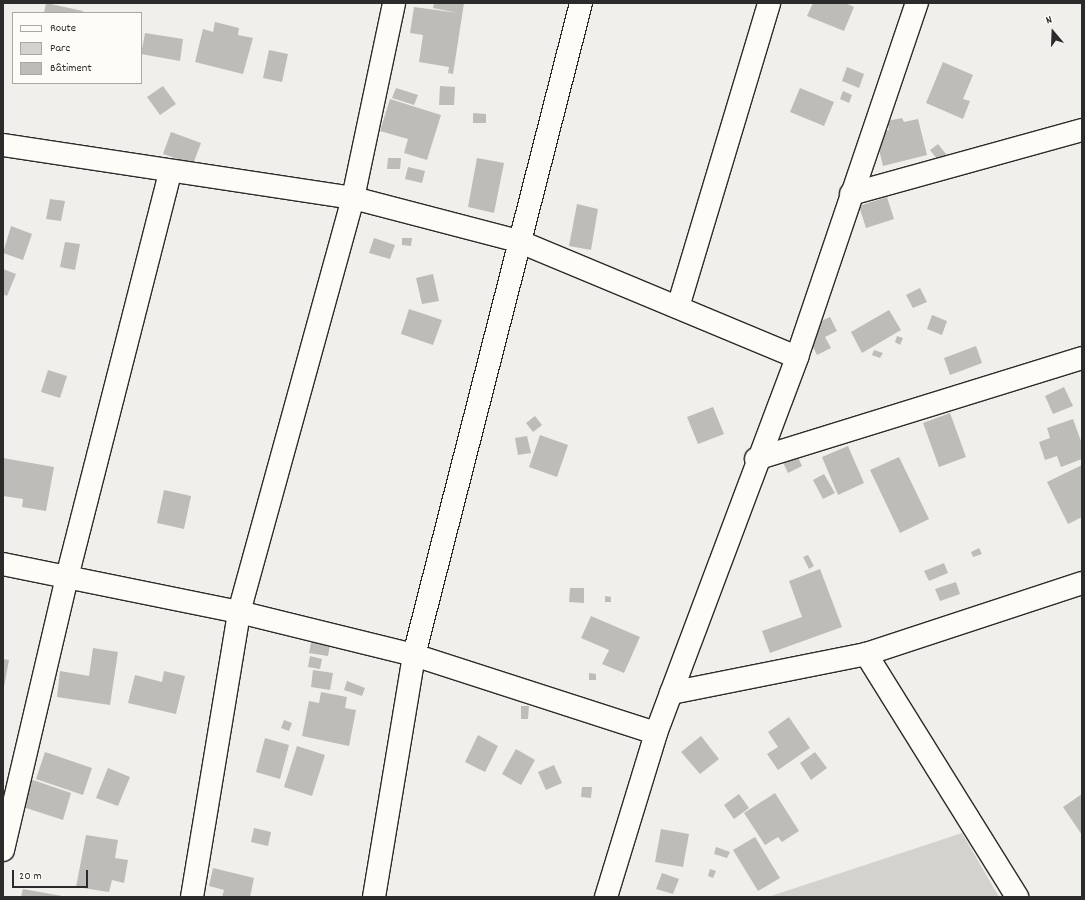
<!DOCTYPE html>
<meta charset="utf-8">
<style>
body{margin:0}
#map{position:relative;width:1085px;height:900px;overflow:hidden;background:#f0efeb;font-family:Dekko,sans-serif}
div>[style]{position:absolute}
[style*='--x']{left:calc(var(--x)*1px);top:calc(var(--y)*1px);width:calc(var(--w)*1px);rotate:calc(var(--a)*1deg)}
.green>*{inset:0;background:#d3d2cf}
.building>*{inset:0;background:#bdbcb8}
.roads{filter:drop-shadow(1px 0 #2b2b2b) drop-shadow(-1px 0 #2b2b2b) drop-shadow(0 1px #2b2b2b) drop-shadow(0 -1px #2b2b2b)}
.minor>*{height:22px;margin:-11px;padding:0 11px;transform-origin:11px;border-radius:11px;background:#fdfcf7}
.tertiary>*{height:22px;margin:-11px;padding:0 11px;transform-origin:11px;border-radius:11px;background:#fdfcf7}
span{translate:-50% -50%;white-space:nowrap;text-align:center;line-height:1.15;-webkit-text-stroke:3px #fdfcf7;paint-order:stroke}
.frame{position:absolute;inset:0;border:4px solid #2b2b2b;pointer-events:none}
.legend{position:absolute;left:12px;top:12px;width:130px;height:72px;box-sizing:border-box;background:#fdfcf7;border:1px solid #a9a8a5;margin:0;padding:5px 7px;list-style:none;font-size:12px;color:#2b2b2b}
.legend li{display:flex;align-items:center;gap:8px;height:20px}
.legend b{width:20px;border:1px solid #a9a8a5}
.north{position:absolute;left:1033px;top:12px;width:40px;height:40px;-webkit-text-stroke:3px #fdfcf7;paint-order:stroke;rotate:341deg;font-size:11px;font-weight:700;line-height:16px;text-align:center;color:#2b2b2b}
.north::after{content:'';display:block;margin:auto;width:14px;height:18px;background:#2b2b2b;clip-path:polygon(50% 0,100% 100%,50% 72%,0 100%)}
.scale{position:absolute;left:12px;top:870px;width:76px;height:18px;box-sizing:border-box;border:2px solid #2b2b2b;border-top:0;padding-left:5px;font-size:12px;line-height:14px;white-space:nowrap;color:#2b2b2b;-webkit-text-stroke:3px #fdfcf7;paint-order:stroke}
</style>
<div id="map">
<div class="green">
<div style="clip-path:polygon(962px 833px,999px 897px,768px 897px)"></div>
</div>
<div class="building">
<div style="clip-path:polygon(46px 3px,83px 11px,83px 13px,44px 13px)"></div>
<div style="clip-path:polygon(434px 3px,464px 3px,453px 74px,448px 73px,449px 67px,419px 62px,423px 35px,410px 33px,414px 7px,458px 13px,433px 8px)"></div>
<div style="clip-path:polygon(813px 3px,845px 3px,854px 7px,844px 31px,807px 16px)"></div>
<div style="clip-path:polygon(215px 22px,239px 28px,238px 35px,253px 38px,243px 74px,195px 62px,203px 29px,213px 32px)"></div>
<div style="clip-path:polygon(145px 33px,183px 39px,180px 61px,141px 54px)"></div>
<div style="clip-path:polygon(269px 50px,288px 54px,282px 82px,263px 78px)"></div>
<div style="clip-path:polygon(943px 62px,973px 75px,963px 99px,970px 101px,963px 119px,926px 103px)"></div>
<div style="clip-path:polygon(847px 67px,864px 74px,859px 88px,842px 81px)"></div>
<div style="clip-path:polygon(163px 86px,176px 104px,160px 115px,147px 97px)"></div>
<div style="clip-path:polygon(440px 86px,455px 87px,454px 105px,439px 105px)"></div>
<div style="clip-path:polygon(396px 88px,418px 95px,414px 105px,392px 98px)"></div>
<div style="clip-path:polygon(800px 88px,834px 102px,824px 126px,790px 112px)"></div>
<div style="clip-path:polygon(843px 91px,852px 95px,849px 103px,840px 99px)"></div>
<div style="clip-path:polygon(390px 99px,441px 115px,427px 160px,404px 153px,408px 139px,380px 131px)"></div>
<div style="clip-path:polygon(473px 113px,486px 114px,486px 123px,473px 123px)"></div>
<div style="clip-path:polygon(902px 118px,904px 122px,918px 119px,927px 155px,883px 166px,875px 133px,889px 130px,887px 121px)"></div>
<div style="clip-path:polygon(171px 132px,201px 143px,193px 164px,163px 154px)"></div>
<div style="clip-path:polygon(938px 144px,949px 158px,941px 164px,930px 150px)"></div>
<div style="clip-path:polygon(388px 158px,401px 158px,400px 169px,387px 169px)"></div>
<div style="clip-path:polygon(477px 158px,504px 163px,494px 213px,468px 207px)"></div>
<div style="clip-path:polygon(408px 167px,425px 171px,422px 183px,405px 179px)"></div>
<div style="clip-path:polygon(887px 197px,894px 219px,866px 228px,859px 206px)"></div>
<div style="clip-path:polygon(50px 199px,65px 201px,61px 221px,46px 219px)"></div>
<div style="clip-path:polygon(577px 204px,598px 209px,591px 250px,569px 246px)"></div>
<div style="clip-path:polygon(11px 226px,32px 234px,23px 260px,3px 253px)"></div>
<div style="clip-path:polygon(374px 238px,395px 245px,390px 259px,369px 253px)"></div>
<div style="clip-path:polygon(402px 238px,412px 238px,411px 246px,402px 245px)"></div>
<div style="clip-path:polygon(65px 242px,80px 244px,75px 270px,60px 267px)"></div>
<div style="clip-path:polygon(3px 269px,16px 274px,7px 296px,3px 294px)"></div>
<div style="clip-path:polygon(433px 274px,439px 301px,422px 304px,416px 278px)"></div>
<div style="clip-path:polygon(920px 288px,927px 302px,913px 308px,906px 295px)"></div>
<div style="clip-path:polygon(409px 309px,442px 320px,433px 345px,401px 334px)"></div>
<div style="clip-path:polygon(889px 310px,901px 330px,862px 353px,851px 332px)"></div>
<div style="clip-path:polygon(932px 315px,947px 321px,942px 335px,927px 329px)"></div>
<div style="clip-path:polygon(830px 317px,837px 331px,825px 337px,831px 348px,817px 355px,804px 329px)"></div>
<div style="clip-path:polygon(897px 336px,903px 338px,900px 345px,895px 342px)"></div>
<div style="clip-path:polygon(976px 346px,982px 363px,950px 375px,944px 358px)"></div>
<div style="clip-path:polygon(874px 350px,883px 353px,880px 358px,872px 355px)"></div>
<div style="clip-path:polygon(48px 370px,67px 376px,60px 398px,41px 392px)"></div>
<div style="clip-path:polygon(1064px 387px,1073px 406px,1053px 414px,1045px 396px)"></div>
<div style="clip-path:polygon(713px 407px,724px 434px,698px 444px,687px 417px)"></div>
<div style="clip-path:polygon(950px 413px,966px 457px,939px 467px,923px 423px)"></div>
<div style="clip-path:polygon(535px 416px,542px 425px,533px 432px,526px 423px)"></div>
<div style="clip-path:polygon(1073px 419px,1082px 444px,1082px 459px,1061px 467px,1057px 456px,1045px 460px,1039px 442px,1050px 438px,1047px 428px)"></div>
<div style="clip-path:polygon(540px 435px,568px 445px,557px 477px,529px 467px)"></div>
<div style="clip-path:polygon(527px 436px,531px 453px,518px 455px,515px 438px)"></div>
<div style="clip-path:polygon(848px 446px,864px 483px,838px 495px,822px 457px)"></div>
<div style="clip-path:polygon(795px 451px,802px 466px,788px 473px,781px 458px)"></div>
<div style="clip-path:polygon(899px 457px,929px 519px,900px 533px,870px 470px)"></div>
<div style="clip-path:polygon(3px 458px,54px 467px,46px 511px,22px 507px,23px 499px,3px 496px)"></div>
<div style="clip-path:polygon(1082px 465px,1082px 517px,1068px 524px,1047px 482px)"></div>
<div style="clip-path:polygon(824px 474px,835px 493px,823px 499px,813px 480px)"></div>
<div style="clip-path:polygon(164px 490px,191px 496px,184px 529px,157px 523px)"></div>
<div style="clip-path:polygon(979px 548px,982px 554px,973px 557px,971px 552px)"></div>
<div style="clip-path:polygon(808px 555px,814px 566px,809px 569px,803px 557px)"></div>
<div style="clip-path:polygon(944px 563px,948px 573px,929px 581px,924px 571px)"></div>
<div style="clip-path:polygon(820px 569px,842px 627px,770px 653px,762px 631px,802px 617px,789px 581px)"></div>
<div style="clip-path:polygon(956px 582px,960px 594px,940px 601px,935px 589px)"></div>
<div style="clip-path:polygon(570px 588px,584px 588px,584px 603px,569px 602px)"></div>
<div style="clip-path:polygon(605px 596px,611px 597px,611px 602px,605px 602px)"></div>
<div style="clip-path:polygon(591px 616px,640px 637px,624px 673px,602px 664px,609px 650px,581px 638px)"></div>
<div style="clip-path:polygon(311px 642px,330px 645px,328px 656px,309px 653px)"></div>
<div style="clip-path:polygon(93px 648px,118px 652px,110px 705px,57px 697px,60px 671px,89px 676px)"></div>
<div style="clip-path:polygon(310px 656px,322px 659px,320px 669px,308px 667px)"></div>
<div style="clip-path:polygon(3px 659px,9px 660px,4px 687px,3px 687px)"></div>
<div style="clip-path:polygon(313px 670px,333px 673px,330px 690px,311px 687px)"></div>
<div style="clip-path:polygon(164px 671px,185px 676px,176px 714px,128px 703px,135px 675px,162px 682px)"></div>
<div style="clip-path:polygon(589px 673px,596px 674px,596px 680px,589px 680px)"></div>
<div style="clip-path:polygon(347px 681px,365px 688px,362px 696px,344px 690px)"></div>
<div style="clip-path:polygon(321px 692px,347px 697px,345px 708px,356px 710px,349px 746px,302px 736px,309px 701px,319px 703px)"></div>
<div style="clip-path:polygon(521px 706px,529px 706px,528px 719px,521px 719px)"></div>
<div style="clip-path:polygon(789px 717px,810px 748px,778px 770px,767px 754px,778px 747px,768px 732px)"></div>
<div style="clip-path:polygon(284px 720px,292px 723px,289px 731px,281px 728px)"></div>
<div style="clip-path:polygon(478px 735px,498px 746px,485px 772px,465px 762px)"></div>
<div style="clip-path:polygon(701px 736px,719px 759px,700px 774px,681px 752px)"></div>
<div style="clip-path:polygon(265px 738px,289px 745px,280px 779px,256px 772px)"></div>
<div style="clip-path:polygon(297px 746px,325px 755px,312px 796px,284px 787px)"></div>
<div style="clip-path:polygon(516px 749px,535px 760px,521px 785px,502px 774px)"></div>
<div style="clip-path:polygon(45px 752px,92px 768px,83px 795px,36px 779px)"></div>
<div style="clip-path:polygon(815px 752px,827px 768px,811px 780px,800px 763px)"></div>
<div style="clip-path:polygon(554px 765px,562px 783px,546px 790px,538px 772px)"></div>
<div style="clip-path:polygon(108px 768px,130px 777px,118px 806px,96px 798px)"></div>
<div style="clip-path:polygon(27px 778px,71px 793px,63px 820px,17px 805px)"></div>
<div style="clip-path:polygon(582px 787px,592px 787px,591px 798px,581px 797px)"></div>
<div style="clip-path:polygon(775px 793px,799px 831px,782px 842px,778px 837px,765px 845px,744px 813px)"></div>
<div style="clip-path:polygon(739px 794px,749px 808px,734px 819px,724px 805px)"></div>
<div style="clip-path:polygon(1082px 794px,1082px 835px,1063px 807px)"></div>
<div style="clip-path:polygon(254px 828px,271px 832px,268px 846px,251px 842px)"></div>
<div style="clip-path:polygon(661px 829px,689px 834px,683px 867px,655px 862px)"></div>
<div style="clip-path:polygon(86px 835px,118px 840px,115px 858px,128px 860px,124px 883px,112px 880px,109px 892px,76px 887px)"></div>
<div style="clip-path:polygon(755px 837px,780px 878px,758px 891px,733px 850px)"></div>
<div style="clip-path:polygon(716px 847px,730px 852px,727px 858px,714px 854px)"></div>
<div style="clip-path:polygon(213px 868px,254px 878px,250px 897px,222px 897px,224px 890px,209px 886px)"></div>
<div style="clip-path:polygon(710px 869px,716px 871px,713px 878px,708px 876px)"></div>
<div style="clip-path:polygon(662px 873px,679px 879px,673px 894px,656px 889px)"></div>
<div style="clip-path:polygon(23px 889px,62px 896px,62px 897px,21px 897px)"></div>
</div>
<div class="roads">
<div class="minor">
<div style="--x:3;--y:145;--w:354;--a:8.6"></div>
<div style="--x:353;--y:198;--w:171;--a:14.6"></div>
<div style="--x:518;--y:241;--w:302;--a:22.6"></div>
<div style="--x:851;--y:194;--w:240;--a:-15.5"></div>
<div style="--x:678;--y:307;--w:317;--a:-73.3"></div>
<div style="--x:756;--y:459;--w:341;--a:-17.2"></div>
<div style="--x:3;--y:564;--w:241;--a:11.5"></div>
<div style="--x:239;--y:612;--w:180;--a:13.8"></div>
<div style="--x:414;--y:655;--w:254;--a:17.9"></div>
<div style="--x:866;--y:654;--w:227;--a:-18.2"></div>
<div style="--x:3;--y:850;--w:280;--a:-76.8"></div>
<div style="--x:67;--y:577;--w:417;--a:-75.7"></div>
<div style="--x:192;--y:897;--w:289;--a:-80.6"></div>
<div style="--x:239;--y:612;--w:429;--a:-74.6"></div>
<div style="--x:353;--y:198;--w:199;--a:-78.1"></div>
<div style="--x:374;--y:897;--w:245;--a:-80.6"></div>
<div style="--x:414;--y:655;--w:673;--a:-75.63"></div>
</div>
<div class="tertiary">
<div style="--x:671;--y:693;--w:199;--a:-11.3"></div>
<div style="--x:866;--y:654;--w:286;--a:58.1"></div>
<div style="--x:606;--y:897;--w:171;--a:-73"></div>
<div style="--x:656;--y:733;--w:402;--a:-69.4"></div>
<div style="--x:797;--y:357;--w:374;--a:-71.3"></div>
</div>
</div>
<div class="frame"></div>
<ul class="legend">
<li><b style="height:5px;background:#fdfcf7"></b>Route</li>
<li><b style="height:11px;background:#d3d2cf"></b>Parc</li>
<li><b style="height:11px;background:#bdbcb8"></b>Bâtiment</li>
</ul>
<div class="north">N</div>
<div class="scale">20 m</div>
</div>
